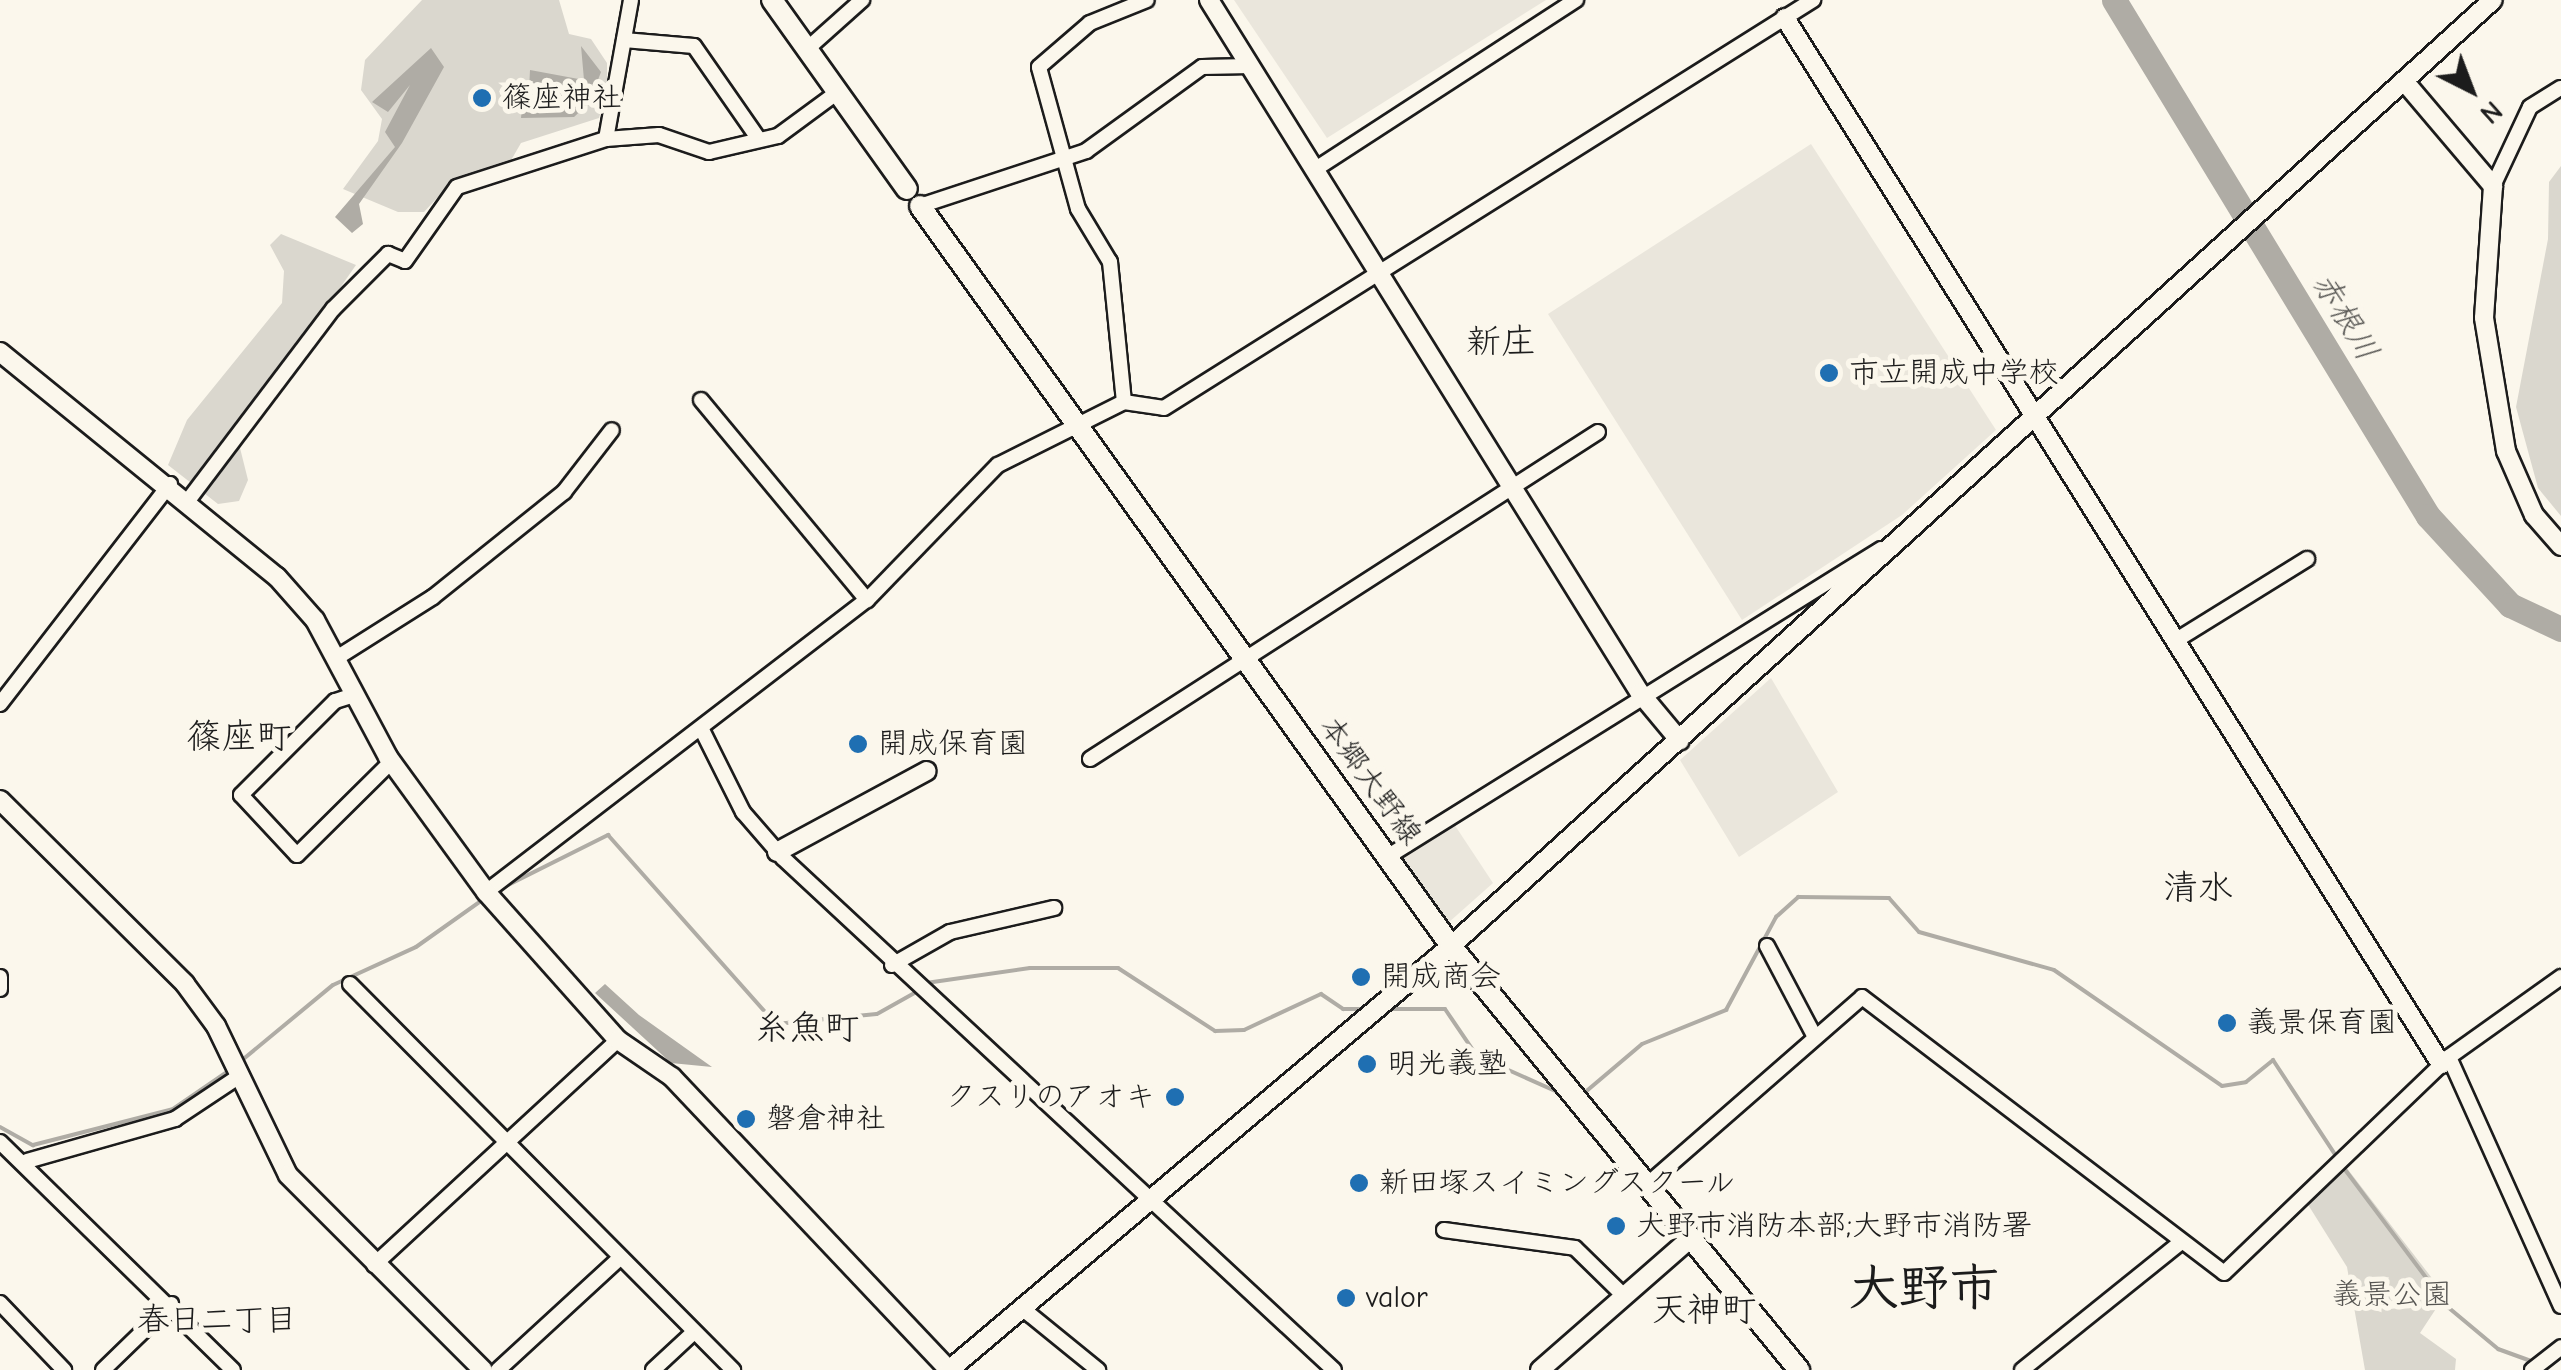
<!DOCTYPE html>
<meta charset="utf-8">
<style>
body{margin:0}
#map{position:relative;width:2561px;height:1370px;overflow:hidden;background:#fbf7ec;font-family:"Comic Neue","Klee One",sans-serif}
div>[style]{position:absolute}
[style*='--x']{left:calc(var(--x)*1px);top:calc(var(--y)*1px);width:calc(var(--w)*1px);rotate:calc(var(--a)*1deg)}
.built>*{inset:0;background:#eae6dc}
.green>*{inset:0;background:#dad7ce}
.water>*{inset:0;background:#afaca5}
.stream>*{height:4px;margin:-2px;padding:0 2px;transform-origin:2px;border-radius:2px;background:#afaca5}
.river>*{height:25px;margin:-12.5px;padding:0 12.5px;transform-origin:12.5px;border-radius:12.5px;background:#afaca5}
.roads{filter:drop-shadow(2px 0 #1c1c1c) drop-shadow(-2px 0 #1c1c1c) drop-shadow(0 2px #1c1c1c) drop-shadow(0 -2px #1c1c1c)}
.minor>*{height:14px;margin:-7px;padding:0 7px;transform-origin:7px;border-radius:7px;background:#fbf7ec}
.tertiary>*{height:18px;margin:-9px;padding:0 9px;transform-origin:9px;border-radius:9px;background:#fbf7ec}
.secondary>*{height:20px;margin:-10px;padding:0 10px;transform-origin:10px;border-radius:10px;background:#fbf7ec}
.dots>*{width:28px;height:28px;translate:-50% -50%;box-sizing:border-box;border:5px solid #fbf7ec;border-radius:50%}
span{translate:-50% -50%;white-space:nowrap;text-align:center;line-height:1.15;-webkit-text-stroke:10px #fbf7ec;paint-order:stroke}
.poi-label{font-size:30px;color:#1c1c1c}
.left{translate:0 -50%;text-align:left}
.right{translate:-100% -50%;text-align:right}
.street-label{font-size:30px;color:#1c1c1c}
.park-label{font-size:30px;color:#555451}
.water-label{font-size:32px;color:#575653;font-style:italic}
.neighbourhood-label{font-size:32px;color:#1c1c1c}
.quarter-label{font-size:35px;color:#1c1c1c}
.town-label{font-size:50px;color:#1c1c1c;font-weight:700}
.north{position:absolute;left:2421px;top:40px;width:100px;height:100px;-webkit-text-stroke:8px #fbf7ec;paint-order:stroke;rotate:138deg;font-size:28px;font-weight:700;line-height:40px;text-align:center;color:#1c1c1c}
.north::after{content:'';display:block;margin:auto;width:35px;height:45px;background:#1c1c1c;clip-path:polygon(50% 0,100% 100%,50% 72%,0 100%)}
</style>
<div id="map">
<div class="built">
<div style="clip-path:polygon(1234px 0,1546px 0,1327px 138px)"></div>
<div style="clip-path:polygon(1811px 144px,1996px 430px,1902px 515px,1742px 620px,1548px 314px)"></div>
<div style="clip-path:polygon(1771px 678px,1838px 792px,1739px 857px,1680px 760px)"></div>
<div style="clip-path:polygon(1452px 821px,1493px 883px,1448px 923px,1399px 856px)"></div>
</div>
<div class="green">
<div style="clip-path:polygon(422px 0,559px 0,569px 34px,591px 39px,607px 63px,607px 92px,599px 118px,521px 143px,510px 162px,452px 182px,424px 212px,398px 212px,343px 189px,378px 141px,382px 119px,361px 90px,365px 60px)"></div>
<div style="clip-path:polygon(2561px 166px,2561px 516px,2538px 488px,2516px 407px,2548px 239px,2549px 182px)"></div>
<div style="clip-path:polygon(281px 234px,356px 265px,237px 436px,248px 480px,239px 501px,218px 504px,168px 465px,187px 420px,282px 303px,284px 271px,270px 245px)"></div>
<div style="clip-path:polygon(2346px 1167px,2445px 1295px,2420px 1333px,2456px 1359px,2455px 1370px,2365px 1370px,2347px 1267px,2307px 1203px)"></div>
</div>
<div class="water">
<div style="clip-path:polygon(581px 46px,601px 72px,589px 103px,574px 117px,521px 118px,523px 96px,537px 105px,553px 94px,545px 83px,529px 90px,530px 70px,584px 80px)"></div>
<div style="clip-path:polygon(431px 48px,444px 67px,402px 143px,359px 204px,363px 224px,352px 233px,335px 217px,395px 147px,385px 132px,410px 85px,388px 112px,372px 102px)"></div>
<div style="clip-path:polygon(605px 984px,639px 1015px,712px 1067px,671px 1063px,595px 993px)"></div>
</div>
<div class="stream">
<div style="--x:502;--y:888;--w:119;--a:-26.6"></div>
<div style="--x:608;--y:835;--w:253;--a:48.4"></div>
<div style="--x:776;--y:1024;--w:101;--a:-5.7"></div>
<div style="--x:877;--y:1014;--w:49;--a:-29.2"></div>
<div style="--x:926;--y:983;--w:105;--a:-8.2"></div>
<div style="--x:1030;--y:968;--w:88;--a:0"></div>
<div style="--x:1118;--y:968;--w:116;--a:33"></div>
<div style="--x:1215;--y:1031;--w:29;--a:-2"></div>
<div style="--x:1244;--y:1030;--w:85;--a:-25.1"></div>
<div style="--x:1321;--y:994;--w:27;--a:34"></div>
<div style="--x:1343;--y:1009;--w:25;--a:0"></div>
<div style="--x:1388;--y:1009;--w:57;--a:0"></div>
<div style="--x:1445;--y:1009;--w:57;--a:55.8"></div>
<div style="--x:1477;--y:1056;--w:95;--a:24.1"></div>
<div style="--x:241;--y:1061;--w:119;--a:-39.6"></div>
<div style="--x:333;--y:985;--w:91;--a:-24.6"></div>
<div style="--x:416;--y:947;--w:85;--a:-35.4"></div>
<div style="--x:1583;--y:1094;--w:77;--a:-40.3"></div>
<div style="--x:1642;--y:1044;--w:91;--a:-22"></div>
<div style="--x:1726;--y:1010;--w:106;--a:-61.7"></div>
<div style="--x:1776;--y:917;--w:30;--a:-42"></div>
<div style="--x:1798;--y:897;--w:91;--a:0.6"></div>
<div style="--x:1889;--y:898;--w:45;--a:48.6"></div>
<div style="--x:1919;--y:932;--w:140;--a:15.7"></div>
<div style="--x:2054;--y:970;--w:204;--a:34.6"></div>
<div style="--x:2222;--y:1086;--w:24;--a:-9"></div>
<div style="--x:2246;--y:1082;--w:35;--a:-39"></div>
<div style="--x:2273;--y:1060;--w:118;--a:56.7"></div>
<div style="--x:0;--y:1127;--w:38;--a:29"></div>
<div style="--x:33;--y:1145;--w:145;--a:-14.4"></div>
<div style="--x:173;--y:1109;--w:69;--a:-34.4"></div>
<div style="--x:2343;--y:1167;--w:176;--a:53.1"></div>
<div style="--x:2449;--y:1308;--w:64;--a:39.9"></div>
<div style="--x:2498;--y:1349;--w:38;--a:20"></div>
</div>
<div class="river">
<div style="--x:2114;--y:0;--w:604;--a:58.68"></div>
<div style="--x:2428;--y:516;--w:121;--a:47.3"></div>
<div style="--x:2510;--y:605;--w:56;--a:25.2"></div>
</div>
<div class="roads">
<div class="minor">
<div style="--x:624;--y:40;--w:70;--a:4.9"></div>
<div style="--x:694;--y:46;--w:112;--a:55.2"></div>
<div style="--x:807;--y:49;--w:74;--a:-41.7"></div>
<div style="--x:606;--y:139;--w:141;--a:-79.8"></div>
<div style="--x:1317;--y:168;--w:309;--a:-33"></div>
<div style="--x:2493;--y:186;--w:87;--a:-64.9"></div>
<div style="--x:2530;--y:107;--w:36;--a:-32"></div>
<div style="--x:920;--y:206;--w:175;--a:-18.3"></div>
<div style="--x:1086;--y:151;--w:143;--a:-35.9"></div>
<div style="--x:1202;--y:67;--w:49;--a:-1.2"></div>
<div style="--x:701;--y:400;--w:260;--a:50.3"></div>
<div style="--x:1124;--y:402;--w:141;--a:-95.7"></div>
<div style="--x:1110;--y:262;--w:62;--a:-121.1"></div>
<div style="--x:1078;--y:209;--w:147;--a:-105.4"></div>
<div style="--x:1039;--y:67;--w:67;--a:-40.8"></div>
<div style="--x:1090;--y:23;--w:61;--a:-22"></div>
<div style="--x:190;--y:498;--w:237;--a:-52.9"></div>
<div style="--x:333;--y:309;--w:78;--a:-45"></div>
<div style="--x:388;--y:254;--w:18;--a:22"></div>
<div style="--x:405;--y:261;--w:90;--a:-54.9"></div>
<div style="--x:457;--y:187;--w:157;--a:-17.9"></div>
<div style="--x:606;--y:139;--w:53;--a:-4.3"></div>
<div style="--x:659;--y:135;--w:53;--a:18.8"></div>
<div style="--x:709;--y:152;--w:71;--a:-13.1"></div>
<div style="--x:778;--y:136;--w:74;--a:-36.3"></div>
<div style="--x:2178;--y:639;--w:152;--a:-31.8"></div>
<div style="--x:335;--y:659;--w:116;--a:-32.3"></div>
<div style="--x:433;--y:597;--w:168;--a:-38.7"></div>
<div style="--x:564;--y:492;--w:78;--a:-52.3"></div>
<div style="--x:354;--y:695;--w:20;--a:162"></div>
<div style="--x:335;--y:701;--w:133;--a:135"></div>
<div style="--x:241;--y:795;--w:82;--a:47"></div>
<div style="--x:297;--y:855;--w:134;--a:-44.7"></div>
<div style="--x:0;--y:704;--w:278;--a:-52.3"></div>
<div style="--x:702;--y:730;--w:92;--a:63.4"></div>
<div style="--x:743;--y:812;--w:61;--a:49"></div>
<div style="--x:783;--y:858;--w:752;--a:42.9"></div>
<div style="--x:1090;--y:759;--w:604;--a:-32.77"></div>
<div style="--x:1387;--y:857;--w:582;--a:-31.94"></div>
<div style="--x:486;--y:892;--w:480;--a:-37.5"></div>
<div style="--x:867;--y:600;--w:188;--a:-45.9"></div>
<div style="--x:998;--y:465;--w:141;--a:-26.6"></div>
<div style="--x:1124;--y:402;--w:40;--a:8.5"></div>
<div style="--x:1164;--y:408;--w:767;--a:-32.16"></div>
<div style="--x:1767;--y:946;--w:103;--a:62.2"></div>
<div style="--x:892;--y:965;--w:67;--a:-29.6"></div>
<div style="--x:950;--y:932;--w:107;--a:-13"></div>
<div style="--x:0;--y:977;--w:12;--a:90"></div>
<div style="--x:350;--y:984;--w:544;--a:45.22"></div>
<div style="--x:2449;--y:1057;--w:273;--a:65.8"></div>
<div style="--x:0;--y:1142;--w:326;--a:44.4"></div>
<div style="--x:27;--y:1161;--w:154;--a:-15.8"></div>
<div style="--x:175;--y:1119;--w:76;--a:-33.7"></div>
<div style="--x:1648;--y:1184;--w:284;--a:-41.1"></div>
<div style="--x:1862;--y:997;--w:455;--a:37.3"></div>
<div style="--x:2224;--y:1273;--w:312;--a:-43.8"></div>
<div style="--x:2449;--y:1057;--w:138;--a:-35.5"></div>
<div style="--x:1444;--y:1230;--w:132;--a:7.8"></div>
<div style="--x:1575;--y:1248;--w:69;--a:44.4"></div>
<div style="--x:374;--y:1265;--w:332;--a:-42.7"></div>
<div style="--x:0;--y:1303;--w:93;--a:46.3"></div>
<div style="--x:1023;--y:1309;--w:97;--a:39.1"></div>
<div style="--x:103;--y:1370;--w:95;--a:-44.1"></div>
<div style="--x:498;--y:1370;--w:166;--a:-42.6"></div>
<div style="--x:653;--y:1370;--w:56;--a:-42.8"></div>
<div style="--x:2022;--y:1370;--w:204;--a:-38.8"></div>
<div style="--x:2532;--y:1370;--w:37;--a:-38"></div>
</div>
<div class="tertiary">
<div style="--x:1209;--y:0;--w:816;--a:58.12"></div>
<div style="--x:1640;--y:693;--w:62;--a:50.2"></div>
<div style="--x:1785;--y:18;--w:1235;--a:57.91"></div>
<div style="--x:2404;--y:81;--w:138;--a:49.7"></div>
<div style="--x:2493;--y:186;--w:132;--a:93.9"></div>
<div style="--x:2484;--y:318;--w:135;--a:80.6"></div>
<div style="--x:2506;--y:451;--w:70;--a:66.4"></div>
<div style="--x:2534;--y:515;--w:41;--a:48.9"></div>
<div style="--x:0;--y:352;--w:357;--a:39.1"></div>
<div style="--x:277;--y:577;--w:57;--a:48.5"></div>
<div style="--x:315;--y:620;--w:155;--a:61.9"></div>
<div style="--x:388;--y:757;--w:167;--a:54"></div>
<div style="--x:486;--y:892;--w:198;--a:48.3"></div>
<div style="--x:618;--y:1040;--w:65;--a:34.4"></div>
<div style="--x:672;--y:1077;--w:403;--a:46.6"></div>
<div style="--x:0;--y:800;--w:261;--a:44.8"></div>
<div style="--x:185;--y:984;--w:52;--a:53.6"></div>
<div style="--x:216;--y:1026;--w:165;--a:64.2"></div>
<div style="--x:288;--y:1175;--w:276;--a:45"></div>
<div style="--x:777;--y:852;--w:170;--a:-28.4"></div>
<div style="--x:949;--y:1370;--w:657;--a:-40.19"></div>
<div style="--x:1451;--y:946;--w:1407;--a:-42.24"></div>
<div style="--x:1540;--y:1370;--w:202;--a:-41.2"></div>
</div>
<div class="secondary">
<div style="--x:772;--y:0;--w:232;--a:54.5"></div>
<div style="--x:920;--y:206;--w:911;--a:54.34"></div>
<div style="--x:1451;--y:946;--w:549;--a:50.62"></div>
</div>
</div>
<div class="dots">
<div style="left:482px;top:98px;background:#1f6fb2"></div>
<div style="left:1829px;top:373px;background:#1f6fb2"></div>
<div style="left:858px;top:744px;background:#1f6fb2"></div>
<div style="left:1361px;top:977px;background:#1f6fb2"></div>
<div style="left:2227px;top:1023px;background:#1f6fb2"></div>
<div style="left:1367px;top:1064px;background:#1f6fb2"></div>
<div style="left:1175px;top:1097px;background:#1f6fb2"></div>
<div style="left:746px;top:1119px;background:#1f6fb2"></div>
<div style="left:1359px;top:1183px;background:#1f6fb2"></div>
<div style="left:1616px;top:1226px;background:#1f6fb2"></div>
<div style="left:1346px;top:1298px;background:#1f6fb2"></div>
</div>
<div class="poi-label">
<span class="left" style="left:502px;top:98px">篠座神社</span>
<span class="left" style="left:1849px;top:373px">市立開成中学校</span>
<span class="left" style="left:878px;top:744px">開成保育園</span>
<span class="left" style="left:1381px;top:977px">開成商会</span>
<span class="left" style="left:2247px;top:1023px">義景保育園</span>
<span class="left" style="left:1387px;top:1064px">明光義塾</span>
<span class="right" style="left:1155px;top:1097px">クスリのアオキ</span>
<span class="left" style="left:766px;top:1119px">磐倉神社</span>
<span class="left" style="left:1379px;top:1183px">新田塚スイミングスクール</span>
<span class="left" style="left:1636px;top:1226px">大野市消防本部;大野市消防署</span>
<span class="left" style="left:1366px;top:1298px">valor</span>
</div>
<div class="street-label">
<span style="left:1370px;top:781px;rotate:54deg">本郷大野線</span>
</div>
<div class="park-label">
<span style="left:2392px;top:1295px">義景公園</span>
</div>
<div class="water-label">
<span style="left:2345px;top:317px;rotate:59deg">赤根川</span>
</div>
<div class="neighbourhood-label">
<span style="left:217px;top:1320px">春日二丁目</span>
</div>
<div class="quarter-label">
<span style="left:1501px;top:342px">新庄</span>
<span style="left:239px;top:737px">篠座町</span>
<span style="left:2198px;top:888px">清水</span>
<span style="left:807px;top:1028px">糸魚町</span>
<span style="left:1704px;top:1310px">天神町</span>
</div>
<div class="town-label">
<span style="left:1924px;top:1289px">大野市</span>
</div>
<div class="north">N</div>
</div>
